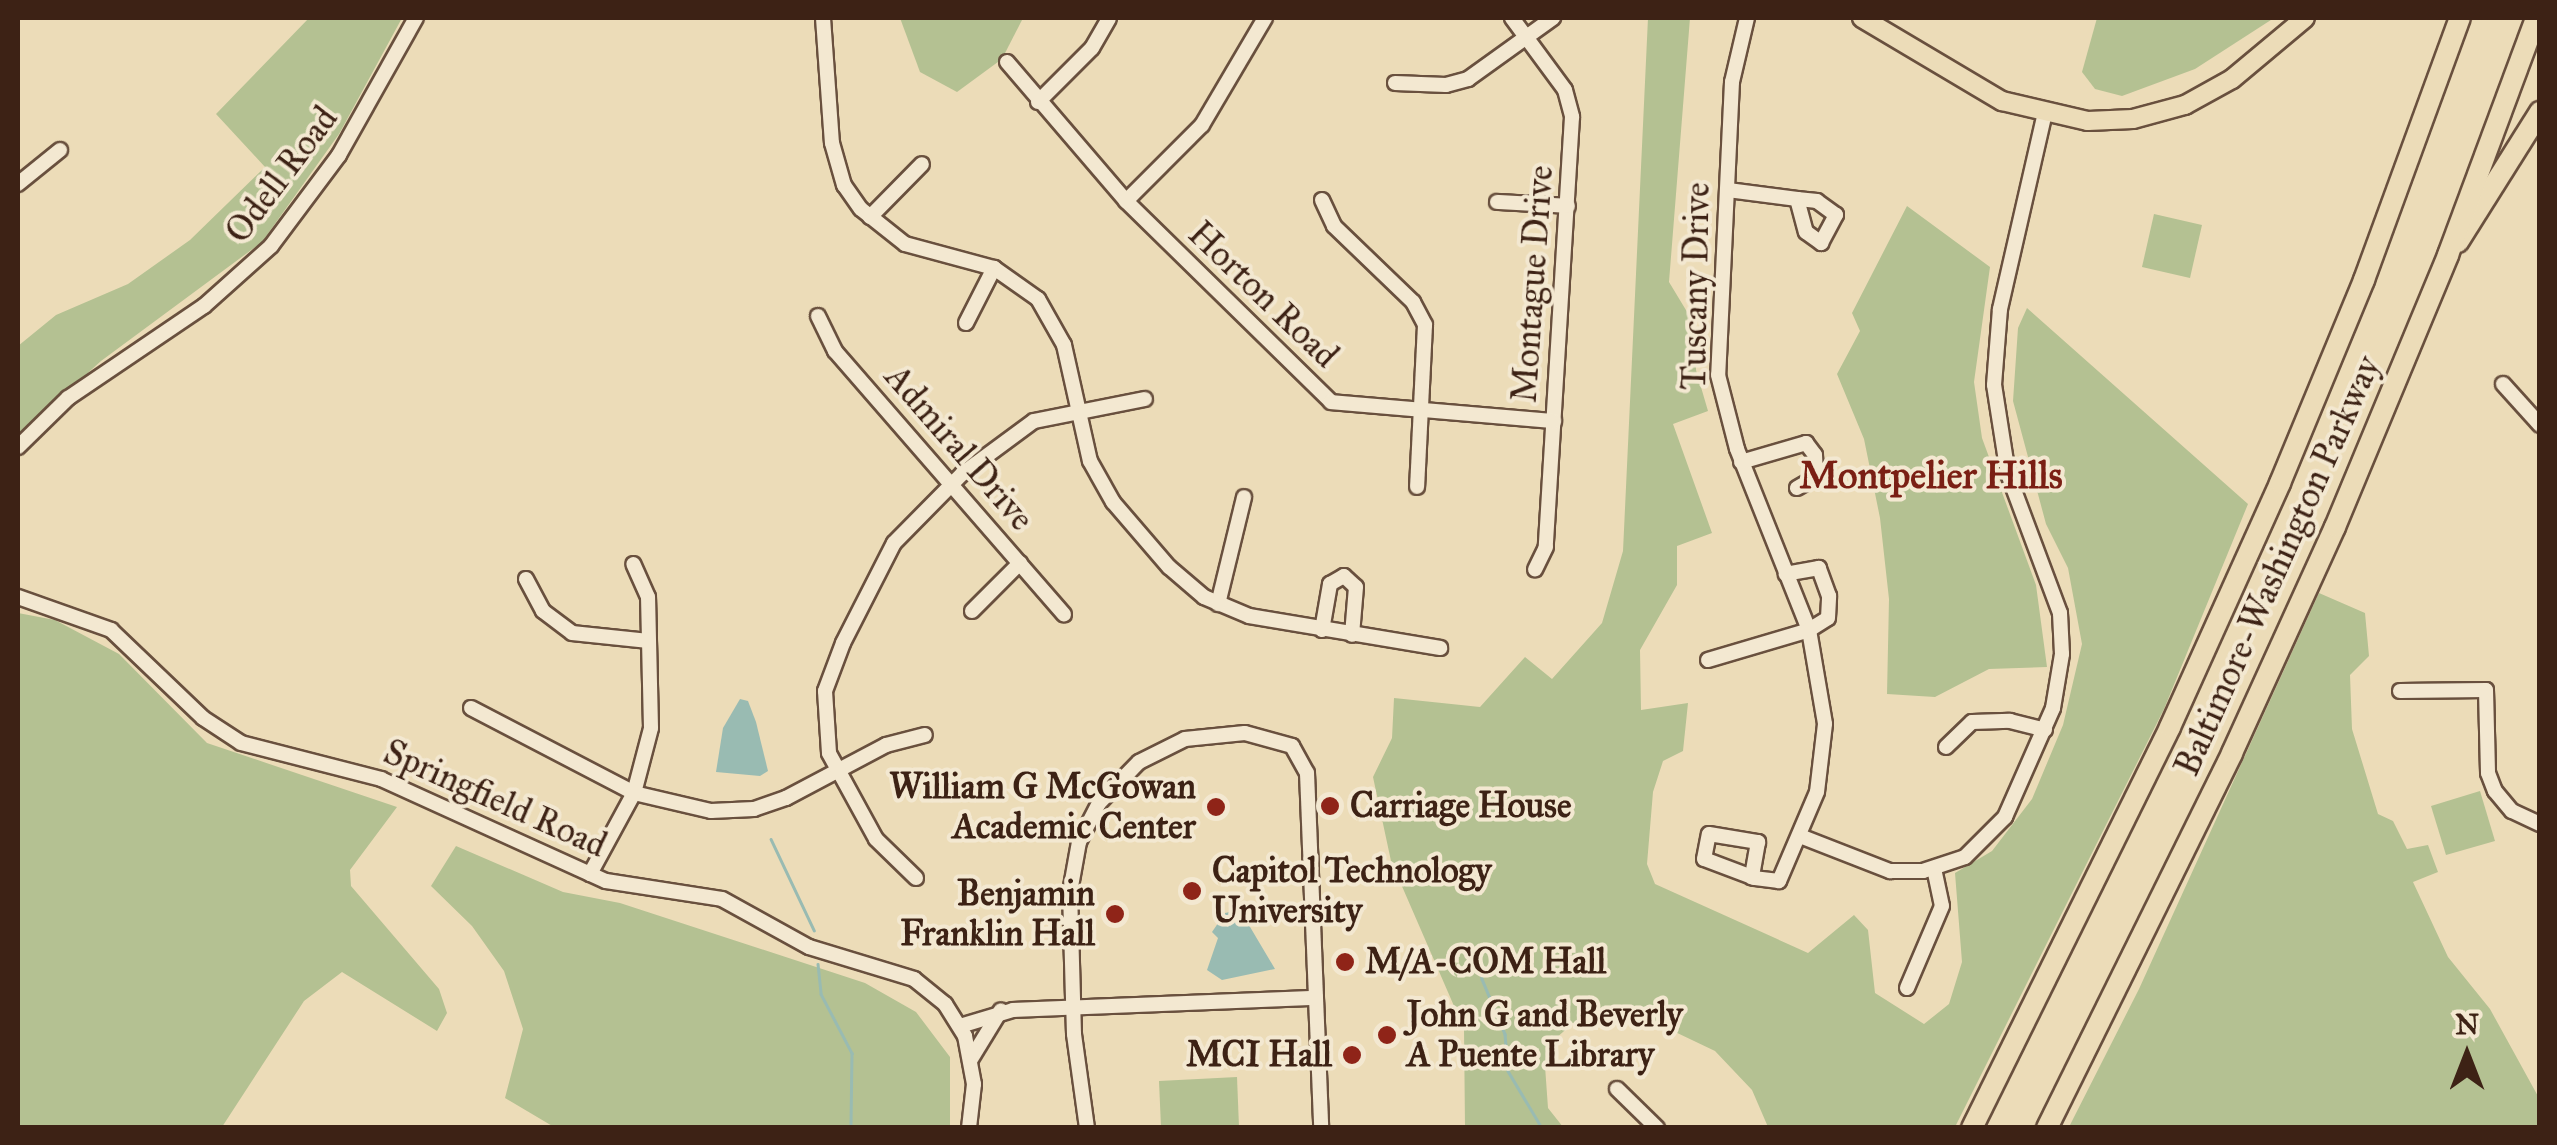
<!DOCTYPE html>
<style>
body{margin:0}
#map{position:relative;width:2557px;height:1145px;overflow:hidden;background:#ecdcb8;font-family:"IM FELL Great Primer",serif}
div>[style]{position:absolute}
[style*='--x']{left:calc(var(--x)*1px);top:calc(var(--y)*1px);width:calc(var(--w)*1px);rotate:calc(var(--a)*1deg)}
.green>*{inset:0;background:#b4c192}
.water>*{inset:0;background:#99bbb2}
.stream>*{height:2.5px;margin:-1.25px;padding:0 1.25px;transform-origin:1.25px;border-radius:1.25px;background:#99bbb2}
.roads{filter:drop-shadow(2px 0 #69503e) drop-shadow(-2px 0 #69503e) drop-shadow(0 2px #69503e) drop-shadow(0 -2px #69503e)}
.minor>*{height:14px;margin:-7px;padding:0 7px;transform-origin:7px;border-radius:7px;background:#f3e8d1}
.major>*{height:18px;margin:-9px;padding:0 9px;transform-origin:9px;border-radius:9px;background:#ecdcb8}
.highway>*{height:20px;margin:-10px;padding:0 10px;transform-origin:10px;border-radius:10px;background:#ecdcb8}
.dots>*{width:28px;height:28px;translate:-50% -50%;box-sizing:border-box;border:5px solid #f3e8d1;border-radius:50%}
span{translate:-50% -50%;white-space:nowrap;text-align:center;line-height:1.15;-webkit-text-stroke:8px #f3e8d1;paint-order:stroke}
.street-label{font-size:35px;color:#3d2215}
.poi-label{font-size:35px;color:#3d2215;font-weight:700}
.right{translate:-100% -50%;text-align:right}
.left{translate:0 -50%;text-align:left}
.neighbourhood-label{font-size:38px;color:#7a1f14;font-weight:700}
.frame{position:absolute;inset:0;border:20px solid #3d2215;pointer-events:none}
.north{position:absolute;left:2417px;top:1005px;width:100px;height:100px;-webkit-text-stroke:8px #f3e8d1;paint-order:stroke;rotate:0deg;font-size:28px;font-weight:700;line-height:40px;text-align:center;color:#3d2215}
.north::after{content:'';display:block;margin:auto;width:35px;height:45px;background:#3d2215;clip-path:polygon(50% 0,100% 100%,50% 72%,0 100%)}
</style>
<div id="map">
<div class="green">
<div style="clip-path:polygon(309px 18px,402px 18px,339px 134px,262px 242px,101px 361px,18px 436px,18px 346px,56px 315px,128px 284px,190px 240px,265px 167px,216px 114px)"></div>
<div style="clip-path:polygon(900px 18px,1023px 18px,1002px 59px,957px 92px,920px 72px)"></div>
<div style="clip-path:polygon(1648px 18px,1690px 18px,1669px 282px,1695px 325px,1696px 370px,1708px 411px,1673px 424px,1712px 533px,1677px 546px,1677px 585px,1640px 650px,1641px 710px,1688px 703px,1683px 751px,1663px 761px,1653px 792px,1647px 864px,1655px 884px,1808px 953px,1854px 915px,1868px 930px,1875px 993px,1924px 1024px,1949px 1004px,1962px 962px,1955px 873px,1992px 851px,2032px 799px,2063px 725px,2082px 644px,2068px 568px,2046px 524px,2013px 401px,2018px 328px,2027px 308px,2248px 504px,2164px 709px,1955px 1127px,1768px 1127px,1752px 1090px,1715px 1051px,1650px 1020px,1573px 1023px,1554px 1040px,1545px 1066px,1548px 1108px,1563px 1127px,1465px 1127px,1464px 1029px,1391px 861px,1373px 777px,1392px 738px,1394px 698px,1480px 707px,1525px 657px,1552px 679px,1602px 623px,1623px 551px)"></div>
<div style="clip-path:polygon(2097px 18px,2274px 18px,2195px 69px,2122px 96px,2095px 89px,2082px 72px)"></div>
<div style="clip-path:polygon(1907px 206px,1990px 267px,1974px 382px,1982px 438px,2036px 585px,2047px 667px,1989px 669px,1935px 697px,1887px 694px,1889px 599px,1880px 518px,1864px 439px,1837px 374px,1860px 331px,1852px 313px)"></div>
<div style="clip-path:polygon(2154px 214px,2202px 225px,2190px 278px,2142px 267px)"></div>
<div style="clip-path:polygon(2319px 593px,2365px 613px,2369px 656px,2350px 675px,2352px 729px,2378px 814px,2393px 821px,2407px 849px,2428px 845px,2438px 872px,2413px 882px,2448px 957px,2490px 1009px,2539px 1098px,2539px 1127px,2069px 1127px,2139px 989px)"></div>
<div style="clip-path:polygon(18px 613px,55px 620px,119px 654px,207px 743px,397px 807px,350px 870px,351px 886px,439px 989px,447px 1013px,437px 1031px,342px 972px,304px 1001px,222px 1127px,18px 1127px)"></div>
<div style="clip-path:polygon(2480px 791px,2495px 841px,2446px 855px,2431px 806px)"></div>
<div style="clip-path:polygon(456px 846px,563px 892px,620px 903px,865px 983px,916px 1012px,950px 1057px,950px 1127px,554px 1127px,505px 1098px,523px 1029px,504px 971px,472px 926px,431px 886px)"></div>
<div style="clip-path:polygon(1237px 1077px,1239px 1127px,1161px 1127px,1159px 1081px)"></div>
</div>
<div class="water">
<div style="clip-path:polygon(740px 699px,748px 701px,756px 722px,768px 771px,760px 776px,716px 772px,723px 728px)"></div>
<div style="clip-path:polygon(1240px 910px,1275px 969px,1222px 980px,1207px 970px,1218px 938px,1212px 932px,1225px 913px)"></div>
</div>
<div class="stream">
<div style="--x:771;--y:839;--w:101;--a:64.7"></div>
<div style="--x:1479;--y:955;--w:24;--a:83"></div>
<div style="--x:1482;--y:979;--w:60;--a:67.3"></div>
<div style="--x:1505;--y:1034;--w:37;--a:85"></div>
<div style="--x:1508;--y:1071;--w:66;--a:59.2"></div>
<div style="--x:818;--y:964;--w:30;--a:84"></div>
<div style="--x:821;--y:994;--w:67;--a:62.3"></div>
<div style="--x:852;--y:1053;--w:75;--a:90.8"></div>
</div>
<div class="roads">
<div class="minor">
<div style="--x:823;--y:18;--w:125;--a:85.9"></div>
<div style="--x:832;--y:143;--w:44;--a:74.1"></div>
<div style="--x:844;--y:185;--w:29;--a:55"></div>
<div style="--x:861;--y:209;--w:56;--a:38.5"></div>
<div style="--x:905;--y:244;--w:92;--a:15.1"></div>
<div style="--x:994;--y:268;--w:54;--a:35.2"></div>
<div style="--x:1038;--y:299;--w:53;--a:60.5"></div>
<div style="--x:1064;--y:345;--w:119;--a:77.4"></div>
<div style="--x:1090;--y:461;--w:47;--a:60.7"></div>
<div style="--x:1113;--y:502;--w:86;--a:49.3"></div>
<div style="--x:1169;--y:567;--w:46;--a:40.6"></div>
<div style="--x:1204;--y:597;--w:49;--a:22.9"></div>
<div style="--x:1249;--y:616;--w:194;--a:9.5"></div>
<div style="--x:1512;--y:18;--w:89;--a:53.6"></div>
<div style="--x:1565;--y:90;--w:28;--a:75"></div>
<div style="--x:1572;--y:117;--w:431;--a:93.5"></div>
<div style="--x:1546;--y:547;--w:25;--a:116"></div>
<div style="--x:1747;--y:18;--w:66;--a:103.2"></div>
<div style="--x:1732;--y:82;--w:293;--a:92.7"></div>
<div style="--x:1718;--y:375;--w:76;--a:75.6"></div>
<div style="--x:1737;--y:449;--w:195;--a:68.3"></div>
<div style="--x:1809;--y:630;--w:95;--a:80.3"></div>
<div style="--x:1825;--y:724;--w:68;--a:96.7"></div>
<div style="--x:1817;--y:792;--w:97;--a:113.1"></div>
<div style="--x:1779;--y:881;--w:24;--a:-173"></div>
<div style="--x:1755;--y:878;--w:3;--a:-162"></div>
<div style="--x:1752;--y:877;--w:51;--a:-159.4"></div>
<div style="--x:1704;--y:859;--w:25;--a:-79"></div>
<div style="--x:1709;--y:834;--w:50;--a:9.3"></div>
<div style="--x:1758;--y:842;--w:36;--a:100"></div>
<div style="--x:1007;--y:62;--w:183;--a:49.4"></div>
<div style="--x:1126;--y:201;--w:287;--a:44.4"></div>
<div style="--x:1331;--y:402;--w:224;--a:4.9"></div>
<div style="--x:1395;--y:83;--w:51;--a:2.2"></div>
<div style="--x:1446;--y:85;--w:23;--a:-15"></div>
<div style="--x:1468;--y:79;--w:105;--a:-35.7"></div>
<div style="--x:1038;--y:102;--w:76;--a:-45"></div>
<div style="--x:1092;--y:48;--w:34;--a:-60"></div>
<div style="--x:18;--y:184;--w:54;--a:-39"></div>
<div style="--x:1728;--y:190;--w:70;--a:7.4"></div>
<div style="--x:1797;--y:199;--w:34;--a:75"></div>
<div style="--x:1806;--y:232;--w:19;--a:36"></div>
<div style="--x:1821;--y:243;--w:32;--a:-62"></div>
<div style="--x:1836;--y:215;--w:24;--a:-144"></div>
<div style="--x:1817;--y:201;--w:20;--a:-174"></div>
<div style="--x:1322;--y:200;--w:29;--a:65"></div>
<div style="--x:1334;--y:226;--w:110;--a:43.9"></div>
<div style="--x:1413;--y:302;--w:26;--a:62"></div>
<div style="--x:1425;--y:325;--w:162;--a:92.8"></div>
<div style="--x:1126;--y:201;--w:107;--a:-45"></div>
<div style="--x:1202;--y:125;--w:124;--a:-59.5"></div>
<div style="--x:1497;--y:202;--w:71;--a:3.2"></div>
<div style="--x:870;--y:217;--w:74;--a:-45.5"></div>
<div style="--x:818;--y:316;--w:39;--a:64"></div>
<div style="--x:835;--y:351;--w:349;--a:49"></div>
<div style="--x:966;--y:323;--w:62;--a:-63"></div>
<div style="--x:2503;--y:384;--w:55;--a:47.9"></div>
<div style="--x:18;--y:447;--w:70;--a:-44.4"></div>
<div style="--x:68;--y:398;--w:164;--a:-34.1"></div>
<div style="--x:204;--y:306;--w:90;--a:-41.8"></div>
<div style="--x:271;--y:246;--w:114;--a:-53.2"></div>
<div style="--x:339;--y:155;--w:157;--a:-60.7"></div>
<div style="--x:1741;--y:462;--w:68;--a:-16.3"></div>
<div style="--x:1806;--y:443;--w:15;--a:53"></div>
<div style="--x:1815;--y:455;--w:22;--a:87"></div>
<div style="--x:1816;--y:477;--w:22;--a:150"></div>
<div style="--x:526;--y:579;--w:36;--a:62"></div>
<div style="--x:543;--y:611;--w:36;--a:37"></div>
<div style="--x:572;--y:633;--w:77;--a:5.9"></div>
<div style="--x:18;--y:597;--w:99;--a:19.5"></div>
<div style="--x:111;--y:630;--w:127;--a:43.7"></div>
<div style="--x:203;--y:718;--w:45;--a:33.3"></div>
<div style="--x:241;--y:743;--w:145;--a:14.4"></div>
<div style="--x:381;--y:779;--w:247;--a:24.4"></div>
<div style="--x:606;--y:881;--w:117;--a:8.8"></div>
<div style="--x:722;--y:899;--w:99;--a:28.9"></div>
<div style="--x:809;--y:947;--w:110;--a:16.9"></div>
<div style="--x:914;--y:979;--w:40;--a:39"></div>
<div style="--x:945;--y:1004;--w:38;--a:58"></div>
<div style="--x:965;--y:1036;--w:49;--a:79.4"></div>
<div style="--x:974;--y:1084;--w:44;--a:96.5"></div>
<div style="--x:1218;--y:604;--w:110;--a:-76.3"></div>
<div style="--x:972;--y:611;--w:68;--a:-45"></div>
<div style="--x:1322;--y:630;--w:47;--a:-80.1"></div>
<div style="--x:1330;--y:584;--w:16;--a:-30"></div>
<div style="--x:1344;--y:576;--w:16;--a:43"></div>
<div style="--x:1356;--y:587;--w:48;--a:94.8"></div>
<div style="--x:1708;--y:660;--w:105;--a:-16.5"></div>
<div style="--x:1809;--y:630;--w:22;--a:-32"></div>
<div style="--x:1828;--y:618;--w:22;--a:-87"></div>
<div style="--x:1829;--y:596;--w:30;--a:-110"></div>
<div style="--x:1819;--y:568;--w:34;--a:170"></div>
<div style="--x:2400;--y:691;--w:86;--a:-0.7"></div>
<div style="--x:2486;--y:690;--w:83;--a:88.6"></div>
<div style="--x:2488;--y:773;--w:19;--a:69"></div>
<div style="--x:2495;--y:791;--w:26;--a:50"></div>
<div style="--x:2512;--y:811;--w:31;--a:25"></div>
<div style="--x:471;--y:708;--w:184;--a:27.5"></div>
<div style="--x:634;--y:793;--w:79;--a:13.2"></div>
<div style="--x:711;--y:811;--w:43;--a:-2.7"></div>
<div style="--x:754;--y:809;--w:34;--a:-19"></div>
<div style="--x:786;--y:798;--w:113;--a:-27.9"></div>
<div style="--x:886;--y:745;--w:40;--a:-14.4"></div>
<div style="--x:1946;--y:747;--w:36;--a:-44"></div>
<div style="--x:1972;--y:722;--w:38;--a:-2"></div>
<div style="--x:2010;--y:721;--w:36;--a:14"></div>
<div style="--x:1800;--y:836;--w:97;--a:21.3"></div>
<div style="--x:1890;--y:871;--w:33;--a:0"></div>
<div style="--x:1923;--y:871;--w:44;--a:-18.4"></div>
<div style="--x:1965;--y:857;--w:57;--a:-45"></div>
<div style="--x:2005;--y:817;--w:119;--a:-66.2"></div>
<div style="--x:2053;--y:708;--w:55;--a:-80.5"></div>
<div style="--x:2062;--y:654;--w:41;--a:-92.8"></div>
<div style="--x:2060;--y:613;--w:148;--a:-110.5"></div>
<div style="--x:2008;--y:474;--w:90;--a:-98.9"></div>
<div style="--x:1994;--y:385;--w:76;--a:-85.5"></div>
<div style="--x:2000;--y:309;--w:201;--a:-77.1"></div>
<div style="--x:590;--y:874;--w:92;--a:-61.5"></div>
<div style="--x:634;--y:793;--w:67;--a:-75.3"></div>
<div style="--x:651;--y:728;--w:131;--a:-91.3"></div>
<div style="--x:648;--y:597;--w:36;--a:-114"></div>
<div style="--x:916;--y:878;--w:56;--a:-135.7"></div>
<div style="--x:876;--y:839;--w:98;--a:-118.7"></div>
<div style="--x:829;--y:753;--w:62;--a:-93.7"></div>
<div style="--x:825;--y:691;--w:51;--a:-69.4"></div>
<div style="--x:843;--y:643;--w:112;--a:-63"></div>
<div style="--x:894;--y:543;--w:97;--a:-45.4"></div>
<div style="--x:962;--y:474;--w:89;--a:-36.4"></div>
<div style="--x:1034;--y:421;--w:113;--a:-11.2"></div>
<div style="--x:1907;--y:988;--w:89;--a:-66.9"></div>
<div style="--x:1942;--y:906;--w:39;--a:-102"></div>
<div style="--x:960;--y:1026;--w:55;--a:-16.8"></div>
<div style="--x:1013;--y:1010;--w:303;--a:-2.3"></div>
<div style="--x:971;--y:1059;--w:57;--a:-58.5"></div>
<div style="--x:1617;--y:1089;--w:56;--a:44.3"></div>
<div style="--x:1087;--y:1128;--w:95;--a:-97.9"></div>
<div style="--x:1074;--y:1034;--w:142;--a:-91.6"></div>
<div style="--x:1070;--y:892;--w:51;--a:-79.8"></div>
<div style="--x:1079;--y:842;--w:44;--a:-62.9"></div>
<div style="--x:1099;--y:803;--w:57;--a:-45.7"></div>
<div style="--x:1139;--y:762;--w:51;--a:-26.6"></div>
<div style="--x:1185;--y:739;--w:60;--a:-5.7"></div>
<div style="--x:1245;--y:733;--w:49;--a:15.5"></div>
<div style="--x:1292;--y:746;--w:31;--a:61"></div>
<div style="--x:1307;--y:773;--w:355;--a:87.7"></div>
</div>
<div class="major">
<div style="--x:1862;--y:18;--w:163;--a:30.7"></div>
<div style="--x:2002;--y:101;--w:88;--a:13.1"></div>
<div style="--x:2088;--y:121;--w:45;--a:-2.5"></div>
<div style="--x:2133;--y:119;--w:54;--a:-15.1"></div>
<div style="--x:2185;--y:105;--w:54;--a:-29"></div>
<div style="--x:2232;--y:79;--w:95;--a:-39.9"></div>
</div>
<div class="highway">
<div style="--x:2458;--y:242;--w:154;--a:-57.8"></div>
<div style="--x:1972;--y:1128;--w:447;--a:-63.7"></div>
<div style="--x:2170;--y:727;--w:268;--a:-65.7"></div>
<div style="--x:2280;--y:483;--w:220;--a:-67.5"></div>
<div style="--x:2364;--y:280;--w:279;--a:-69.9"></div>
<div style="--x:2047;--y:1128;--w:418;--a:-63.7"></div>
<div style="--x:2232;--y:753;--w:248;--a:-65.5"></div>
<div style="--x:2335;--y:527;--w:295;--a:-67.4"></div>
<div style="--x:2448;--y:255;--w:253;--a:-69.6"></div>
</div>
</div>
<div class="dots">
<div style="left:1330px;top:806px;background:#8f2418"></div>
<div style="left:1216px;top:807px;background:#8f2418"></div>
<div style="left:1192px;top:891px;background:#8f2418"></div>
<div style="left:1115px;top:914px;background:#8f2418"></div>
<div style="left:1345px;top:962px;background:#8f2418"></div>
<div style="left:1387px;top:1035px;background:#8f2418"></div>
<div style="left:1352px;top:1055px;background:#8f2418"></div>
</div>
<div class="street-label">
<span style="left:282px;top:175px;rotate:-53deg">Odell Road</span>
<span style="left:1533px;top:284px;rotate:-86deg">Montague Drive</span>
<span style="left:1696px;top:286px;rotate:-89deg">Tuscany Drive</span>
<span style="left:1263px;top:295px;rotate:44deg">Horton Road</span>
<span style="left:959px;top:448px;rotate:49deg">Admiral Drive</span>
<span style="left:2278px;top:566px;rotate:-66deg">Baltimore-Washington Parkway</span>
<span style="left:495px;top:799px;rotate:24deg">Springfield Road</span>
</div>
<div class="poi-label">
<span class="right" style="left:1196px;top:807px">William G McGowan<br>Academic Center</span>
<span class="left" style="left:1350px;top:806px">Carriage House</span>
<span class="left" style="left:1212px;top:891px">Capitol Technology<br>University</span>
<span class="right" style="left:1095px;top:914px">Benjamin<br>Franklin Hall</span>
<span class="left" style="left:1365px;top:962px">M/A-COM Hall</span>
<span class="left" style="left:1407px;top:1035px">John G and Beverly<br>A Puente Library</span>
<span class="right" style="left:1332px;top:1055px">MCI Hall</span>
</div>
<div class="neighbourhood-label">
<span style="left:1931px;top:476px">Montpelier Hills</span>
</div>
<div class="frame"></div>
<div class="north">N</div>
</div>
